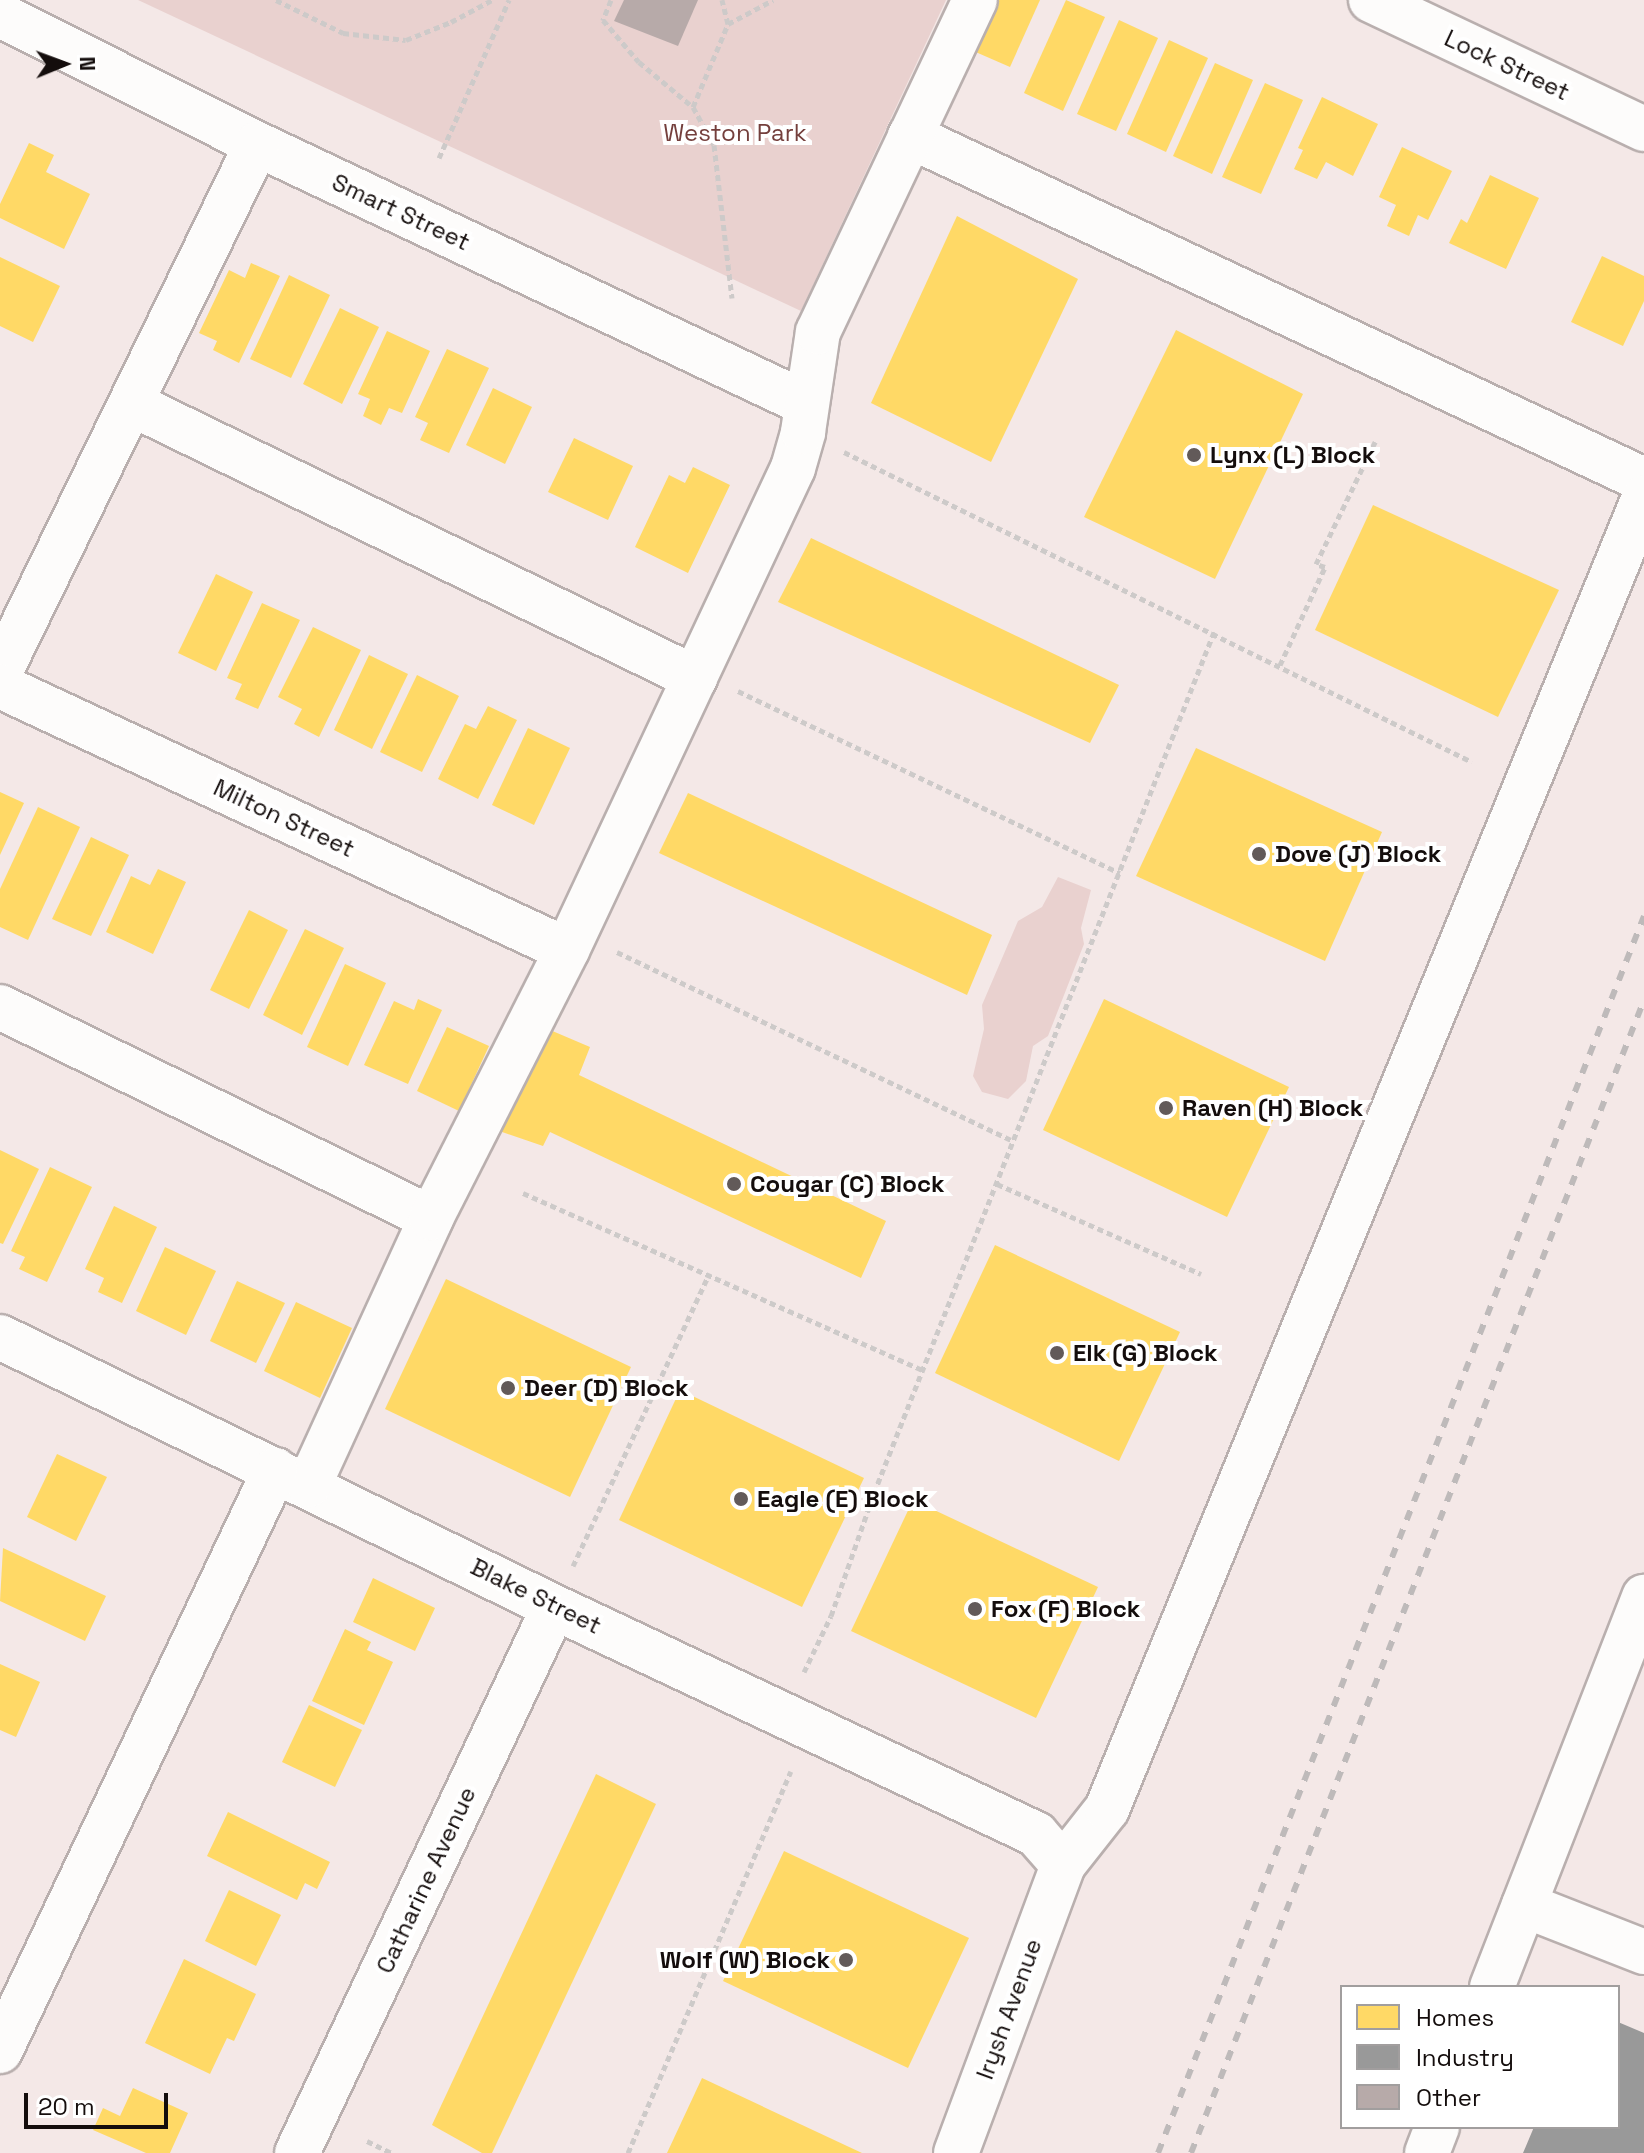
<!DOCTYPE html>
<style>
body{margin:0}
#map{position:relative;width:1644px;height:2153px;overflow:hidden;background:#f4e8e7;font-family:"Space Grotesk",sans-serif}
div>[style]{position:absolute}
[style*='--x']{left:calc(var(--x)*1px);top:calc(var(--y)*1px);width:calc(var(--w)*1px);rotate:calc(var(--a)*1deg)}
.green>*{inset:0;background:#e9d1cf}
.homes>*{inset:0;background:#ffd966}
.industry>*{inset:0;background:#999}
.building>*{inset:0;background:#b7aaa9}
.path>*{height:5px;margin-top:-2.5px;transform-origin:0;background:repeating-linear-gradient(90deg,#cdcac9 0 6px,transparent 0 10px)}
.roads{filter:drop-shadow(2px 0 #b9afae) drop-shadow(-2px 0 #b9afae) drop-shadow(0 2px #b9afae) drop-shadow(0 -2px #b9afae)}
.minor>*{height:44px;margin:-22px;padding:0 22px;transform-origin:22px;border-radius:22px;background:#fdfcfb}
.rail>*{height:6px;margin-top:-3px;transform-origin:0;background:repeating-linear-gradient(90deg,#bebaba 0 10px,transparent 0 20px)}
.dots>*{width:22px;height:22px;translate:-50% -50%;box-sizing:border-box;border:4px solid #fff;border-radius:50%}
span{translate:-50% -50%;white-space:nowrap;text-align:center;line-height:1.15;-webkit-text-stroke:8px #fff;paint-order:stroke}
.street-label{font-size:24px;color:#140d0c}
.park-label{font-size:24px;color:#743f3c}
.poi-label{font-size:24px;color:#140d0c;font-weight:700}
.left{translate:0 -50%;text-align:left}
.right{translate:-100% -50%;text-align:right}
.legend{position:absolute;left:1340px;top:1985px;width:280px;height:144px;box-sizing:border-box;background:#fff;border:2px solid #a19e9e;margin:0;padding:10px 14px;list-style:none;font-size:24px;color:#140d0c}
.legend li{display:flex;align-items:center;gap:16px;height:40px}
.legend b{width:40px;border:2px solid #a19e9e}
.north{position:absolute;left:24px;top:24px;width:80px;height:80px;-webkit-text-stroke:6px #fff;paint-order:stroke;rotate:89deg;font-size:22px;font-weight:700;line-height:32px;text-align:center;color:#140d0c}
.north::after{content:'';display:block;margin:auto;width:28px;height:36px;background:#140d0c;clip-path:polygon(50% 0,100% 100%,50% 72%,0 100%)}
.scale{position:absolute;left:24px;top:2093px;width:144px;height:36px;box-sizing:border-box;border:4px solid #140d0c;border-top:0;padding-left:10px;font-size:24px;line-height:28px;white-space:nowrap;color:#140d0c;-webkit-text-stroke:6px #fff;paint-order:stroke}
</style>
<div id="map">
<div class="green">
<div style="clip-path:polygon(138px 0,946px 0,801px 311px)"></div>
<div style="clip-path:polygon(1058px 877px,1091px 890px,1081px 928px,1084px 944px,1048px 1036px,1033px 1046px,1026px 1081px,1008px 1099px,982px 1092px,973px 1076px,984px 1029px,982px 1005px,1018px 921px,1042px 907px)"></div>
</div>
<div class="homes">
<div style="clip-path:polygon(994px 0,1040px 0,1010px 67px,971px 50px)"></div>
<div style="clip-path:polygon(1066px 0,1105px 17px,1063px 111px,1024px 93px)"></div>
<div style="clip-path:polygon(1119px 20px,1158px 38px,1116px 131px,1077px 114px)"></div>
<div style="clip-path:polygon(1169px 40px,1208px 58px,1166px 152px,1127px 134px)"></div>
<div style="clip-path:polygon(1215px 63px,1253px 80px,1212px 174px,1173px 156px)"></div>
<div style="clip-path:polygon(1265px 83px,1303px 100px,1261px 194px,1222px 177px)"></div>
<div style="clip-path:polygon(1322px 97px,1378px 124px,1353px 176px,1326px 162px,1317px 179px,1294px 169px,1303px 150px,1298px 148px)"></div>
<div style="clip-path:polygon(29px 143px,54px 155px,46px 172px,90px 194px,64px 249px,0 218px,0 204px)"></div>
<div style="clip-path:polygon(1402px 147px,1452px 171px,1428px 220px,1418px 215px,1409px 236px,1387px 226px,1396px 205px,1379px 197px)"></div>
<div style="clip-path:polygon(1490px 175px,1539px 198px,1506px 269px,1449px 243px,1461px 219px,1467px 223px)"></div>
<div style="clip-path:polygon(957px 216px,1078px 279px,991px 462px,871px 403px)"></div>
<div style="clip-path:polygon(1602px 256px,1644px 276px,1644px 301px,1623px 346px,1571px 322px)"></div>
<div style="clip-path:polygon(0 257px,60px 286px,33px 342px,0 326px)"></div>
<div style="clip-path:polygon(251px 263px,280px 276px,239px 363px,213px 350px,217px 341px,199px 333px,229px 270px,245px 278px)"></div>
<div style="clip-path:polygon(289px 275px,330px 295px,291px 378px,250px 359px)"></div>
<div style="clip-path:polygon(340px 308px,379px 327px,342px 404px,303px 384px)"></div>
<div style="clip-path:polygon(1176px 330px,1303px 394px,1215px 579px,1084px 517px)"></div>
<div style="clip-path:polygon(387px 331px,430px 351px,402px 413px,389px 408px,381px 425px,363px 416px,370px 399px,358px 394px)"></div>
<div style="clip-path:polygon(447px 349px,489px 368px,449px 453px,420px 440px,428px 423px,415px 417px)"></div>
<div style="clip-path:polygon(493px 388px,532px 407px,505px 464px,466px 445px)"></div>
<div style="clip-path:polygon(574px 438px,633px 466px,608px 520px,548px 492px)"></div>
<div style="clip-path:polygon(693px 467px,730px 485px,688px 573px,635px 547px,669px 475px,685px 483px)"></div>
<div style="clip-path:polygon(1373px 505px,1559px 590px,1498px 717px,1315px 630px)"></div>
<div style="clip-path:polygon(811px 538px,1119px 685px,1090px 743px,778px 602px)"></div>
<div style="clip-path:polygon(216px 574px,253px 592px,216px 671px,178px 653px)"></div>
<div style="clip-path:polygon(262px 603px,300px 620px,258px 709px,235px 699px,242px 684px,227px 678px)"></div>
<div style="clip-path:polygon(313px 627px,361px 650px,319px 737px,294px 724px,302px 709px,278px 697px)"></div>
<div style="clip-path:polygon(369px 655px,408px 674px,372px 749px,334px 730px)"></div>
<div style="clip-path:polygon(417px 675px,459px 696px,422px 772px,380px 752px)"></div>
<div style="clip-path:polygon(488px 706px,517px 720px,478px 799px,438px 779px,465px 724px,476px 729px)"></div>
<div style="clip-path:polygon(528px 728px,570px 748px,534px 825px,492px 805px)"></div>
<div style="clip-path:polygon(1196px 748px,1382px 832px,1325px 961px,1136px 876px)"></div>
<div style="clip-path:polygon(0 792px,24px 803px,0 855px)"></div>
<div style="clip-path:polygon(688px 793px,992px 935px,967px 995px,659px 853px)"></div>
<div style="clip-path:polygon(38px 807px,80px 827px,28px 940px,0 927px,0 889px)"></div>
<div style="clip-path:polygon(91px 837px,129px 855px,91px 936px,52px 919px)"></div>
<div style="clip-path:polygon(158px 869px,186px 882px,153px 954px,106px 932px,131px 876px,150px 885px)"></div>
<div style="clip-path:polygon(249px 910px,288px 930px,249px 1009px,210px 990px)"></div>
<div style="clip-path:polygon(305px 929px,344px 948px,302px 1035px,263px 1015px)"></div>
<div style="clip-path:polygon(345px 964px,386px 983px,348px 1066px,307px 1047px)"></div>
<div style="clip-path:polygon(418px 999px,442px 1010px,408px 1084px,364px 1065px,394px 1001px,414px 1010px)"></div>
<div style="clip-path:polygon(1104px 999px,1289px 1087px,1227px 1217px,1043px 1130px)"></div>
<div style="clip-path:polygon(536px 1024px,590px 1047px,579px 1075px,886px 1221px,861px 1278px,550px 1132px,543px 1146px,482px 1125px)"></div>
<div style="clip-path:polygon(447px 1027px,489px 1046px,459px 1111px,417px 1091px)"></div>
<div style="clip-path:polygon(0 1150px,39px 1169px,3px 1244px,0 1243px)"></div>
<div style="clip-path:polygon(50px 1167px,92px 1187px,47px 1282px,19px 1269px,25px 1257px,11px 1251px)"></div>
<div style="clip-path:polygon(114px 1206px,157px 1227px,122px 1303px,98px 1292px,104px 1278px,85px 1269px)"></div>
<div style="clip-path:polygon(995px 1245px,1180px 1332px,1119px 1461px,935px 1373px)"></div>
<div style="clip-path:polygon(165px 1247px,216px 1271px,186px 1335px,136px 1311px)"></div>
<div style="clip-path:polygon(446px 1279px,631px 1367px,570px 1497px,385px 1409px)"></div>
<div style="clip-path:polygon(237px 1281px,285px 1303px,256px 1363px,210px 1341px)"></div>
<div style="clip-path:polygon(296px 1302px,352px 1328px,320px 1398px,264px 1371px)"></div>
<div style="clip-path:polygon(680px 1390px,864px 1478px,802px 1607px,619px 1520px)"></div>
<div style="clip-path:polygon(57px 1454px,107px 1477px,76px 1541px,27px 1517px)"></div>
<div style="clip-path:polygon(913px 1500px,1098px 1587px,1036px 1718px,851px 1631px)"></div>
<div style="clip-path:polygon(3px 1548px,106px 1596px,85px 1641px,0 1601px)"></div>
<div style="clip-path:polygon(373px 1578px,435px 1608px,415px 1651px,353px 1622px)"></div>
<div style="clip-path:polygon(345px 1629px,371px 1642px,367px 1650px,393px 1662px,364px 1725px,312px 1701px)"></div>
<div style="clip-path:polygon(0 1664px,40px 1682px,16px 1737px,0 1730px)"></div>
<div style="clip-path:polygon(309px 1705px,362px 1730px,335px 1787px,282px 1762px)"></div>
<div style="clip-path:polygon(596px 1774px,656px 1804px,492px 2153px,482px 2153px,432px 2125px)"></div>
<div style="clip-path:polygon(228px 1812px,330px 1862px,317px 1889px,305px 1883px,297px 1900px,207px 1856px)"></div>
<div style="clip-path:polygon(784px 1851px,969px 1938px,908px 2068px,723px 1981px)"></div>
<div style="clip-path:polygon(229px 1890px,281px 1915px,256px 1966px,205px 1941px)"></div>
<div style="clip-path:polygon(184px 1959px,256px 1994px,234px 2041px,227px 2038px,210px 2074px,145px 2043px)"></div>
<div style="clip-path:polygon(702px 2078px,862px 2153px,667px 2153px)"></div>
<div style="clip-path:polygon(133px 2088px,188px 2113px,170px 2153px,146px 2153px,93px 2130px,103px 2108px,120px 2116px)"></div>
</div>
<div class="industry">
<div style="clip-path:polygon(1618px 2022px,1644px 2033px,1644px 2153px,1523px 2153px,1534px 2127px,1618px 2127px)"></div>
</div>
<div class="building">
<div style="clip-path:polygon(624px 0,698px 0,678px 46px,614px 21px)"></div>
</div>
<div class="path">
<div style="--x:276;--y:0;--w:75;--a:26.2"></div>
<div style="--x:343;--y:33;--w:63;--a:6.3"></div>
<div style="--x:406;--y:40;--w:48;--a:-21.8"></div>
<div style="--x:451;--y:22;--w:47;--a:-28.2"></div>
<div style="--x:611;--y:0;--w:22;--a:112"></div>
<div style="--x:603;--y:20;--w:55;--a:49.4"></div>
<div style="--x:639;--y:62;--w:70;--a:39.8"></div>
<div style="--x:693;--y:107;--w:43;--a:61.1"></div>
<div style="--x:714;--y:145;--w:154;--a:83.3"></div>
<div style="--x:728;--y:24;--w:51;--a:-28.1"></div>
<div style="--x:693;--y:107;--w:90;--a:-67.1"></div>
<div style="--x:728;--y:24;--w:25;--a:-104"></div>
<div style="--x:439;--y:158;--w:173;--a:-66.1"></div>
<div style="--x:844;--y:452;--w:700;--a:26.27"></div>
<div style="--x:1280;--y:665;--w:108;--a:-65.3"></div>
<div style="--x:1325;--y:567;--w:9;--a:-162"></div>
<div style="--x:1316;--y:564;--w:136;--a:-64.2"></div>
<div style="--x:738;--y:691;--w:423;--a:25.5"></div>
<div style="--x:617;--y:952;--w:439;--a:25.5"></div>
<div style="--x:997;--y:1184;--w:223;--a:23.8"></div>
<div style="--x:523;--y:1193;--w:437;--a:23.9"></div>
<div style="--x:573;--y:1566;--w:319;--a:-65"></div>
<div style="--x:804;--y:1672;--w:62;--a:-64.3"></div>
<div style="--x:831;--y:1616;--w:130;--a:-70.7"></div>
<div style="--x:874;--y:1493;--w:926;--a:-68.45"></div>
<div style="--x:367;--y:2141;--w:28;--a:26"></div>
<div style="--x:628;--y:2153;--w:415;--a:-66.9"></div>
</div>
<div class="roads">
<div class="minor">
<div style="--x:1371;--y:0;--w:302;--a:25.3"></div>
<div style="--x:0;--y:15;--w:288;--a:26.7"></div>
<div style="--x:257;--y:144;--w:606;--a:25.3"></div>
<div style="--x:910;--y:136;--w:811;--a:25.11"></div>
<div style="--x:132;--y:404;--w:626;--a:25.95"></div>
<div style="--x:0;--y:672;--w:587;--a:-64.05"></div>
<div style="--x:0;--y:686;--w:625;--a:24.97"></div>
<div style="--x:0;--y:1007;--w:480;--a:26.1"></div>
<div style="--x:0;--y:1337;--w:616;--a:25.98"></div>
<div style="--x:554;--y:1607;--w:533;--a:25.22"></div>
<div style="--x:1036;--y:1834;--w:41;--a:48.9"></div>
<div style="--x:309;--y:1485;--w:294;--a:-65.4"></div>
<div style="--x:431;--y:1218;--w:301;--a:-63.1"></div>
<div style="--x:567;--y:950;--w:532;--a:-64.88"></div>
<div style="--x:793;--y:468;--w:37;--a:-74"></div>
<div style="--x:803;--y:432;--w:101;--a:-81.5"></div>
<div style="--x:818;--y:332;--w:367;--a:-64.7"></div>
<div style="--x:1524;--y:1905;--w:129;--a:21.4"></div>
<div style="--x:1492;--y:1987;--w:419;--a:-68.7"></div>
<div style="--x:0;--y:2051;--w:643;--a:-64.67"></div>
<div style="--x:297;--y:2153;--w:603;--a:-64.79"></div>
<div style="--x:956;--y:2153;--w:307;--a:-69.6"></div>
<div style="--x:1063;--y:1865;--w:71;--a:-51.8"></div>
<div style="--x:1107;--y:1809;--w:1417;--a:-67.73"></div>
<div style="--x:1427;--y:2153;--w:28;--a:-69"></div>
</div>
</div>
<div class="rail">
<div style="--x:1158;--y:2153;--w:1329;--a:-68.55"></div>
<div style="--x:1191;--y:2153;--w:1239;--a:-68.55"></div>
</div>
<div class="dots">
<div style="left:1194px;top:455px;background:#625a59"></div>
<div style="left:1259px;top:854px;background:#625a59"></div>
<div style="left:1166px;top:1108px;background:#625a59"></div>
<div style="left:734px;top:1184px;background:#625a59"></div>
<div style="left:1057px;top:1353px;background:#625a59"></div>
<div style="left:508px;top:1388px;background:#625a59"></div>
<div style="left:741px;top:1499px;background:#625a59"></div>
<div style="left:975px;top:1609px;background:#625a59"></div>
<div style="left:846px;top:1960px;background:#625a59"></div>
</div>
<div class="street-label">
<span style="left:1507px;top:65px;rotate:25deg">Lock Street</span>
<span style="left:401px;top:212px;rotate:25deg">Smart Street</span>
<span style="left:284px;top:818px;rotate:25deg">Milton Street</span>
<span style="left:536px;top:1596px;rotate:26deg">Blake Street</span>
<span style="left:426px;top:1880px;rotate:-65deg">Catharine Avenue</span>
<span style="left:1009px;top:2009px;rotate:-70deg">Irysh Avenue</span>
</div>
<div class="park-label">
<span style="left:735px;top:133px">Weston Park</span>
</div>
<div class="poi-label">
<span class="left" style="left:1210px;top:455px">Lynx (L) Block</span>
<span class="left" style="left:1275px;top:854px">Dove (J) Block</span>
<span class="left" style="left:1182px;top:1108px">Raven (H) Block</span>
<span class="left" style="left:750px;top:1184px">Cougar (C) Block</span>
<span class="left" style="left:1073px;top:1353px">Elk (G) Block</span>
<span class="left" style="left:524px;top:1388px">Deer (D) Block</span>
<span class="left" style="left:757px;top:1499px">Eagle (E) Block</span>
<span class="left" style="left:991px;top:1609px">Fox (F) Block</span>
<span class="right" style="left:830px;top:1960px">Wolf (W) Block</span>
</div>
<ul class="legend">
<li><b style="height:22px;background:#ffd966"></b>Homes</li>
<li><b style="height:22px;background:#999"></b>Industry</li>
<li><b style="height:22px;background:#b7aaa9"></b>Other</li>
</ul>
<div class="north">N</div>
<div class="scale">20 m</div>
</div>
